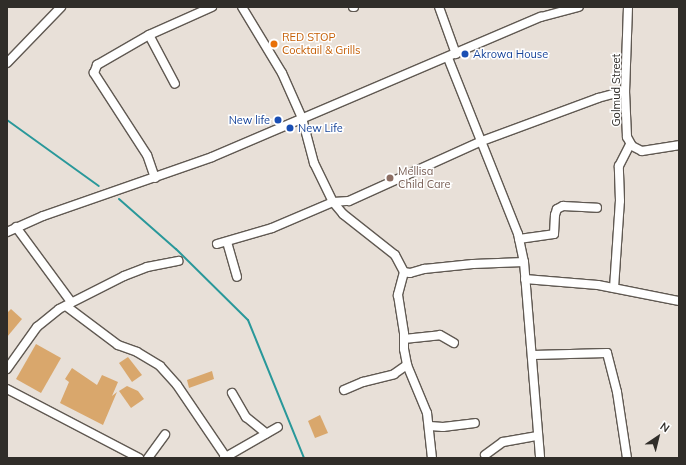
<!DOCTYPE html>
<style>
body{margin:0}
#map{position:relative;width:686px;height:465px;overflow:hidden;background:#e8e0d8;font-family:Mulish,sans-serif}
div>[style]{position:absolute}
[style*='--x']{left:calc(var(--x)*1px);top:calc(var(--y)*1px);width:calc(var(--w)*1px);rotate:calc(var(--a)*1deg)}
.stream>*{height:2px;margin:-1px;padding:0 1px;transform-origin:1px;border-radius:1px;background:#29989a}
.building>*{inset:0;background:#d9a76c}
.roads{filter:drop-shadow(1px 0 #605952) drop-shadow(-1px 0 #605952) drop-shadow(0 1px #605952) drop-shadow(0 -1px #605952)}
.minor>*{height:8px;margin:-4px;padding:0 4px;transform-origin:4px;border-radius:4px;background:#fff}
.dots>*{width:11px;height:11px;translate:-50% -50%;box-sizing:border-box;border:2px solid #fff;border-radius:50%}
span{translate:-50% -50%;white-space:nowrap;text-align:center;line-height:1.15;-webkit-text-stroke:3px #fff;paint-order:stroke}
.food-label{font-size:11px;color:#c56008}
.left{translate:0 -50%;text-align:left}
.transit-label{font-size:11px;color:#164399}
.right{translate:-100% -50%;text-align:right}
.street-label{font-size:11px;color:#302d29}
.education-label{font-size:11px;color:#785e54}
.frame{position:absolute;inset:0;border:8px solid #302d29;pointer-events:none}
.north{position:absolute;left:638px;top:417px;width:40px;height:40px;-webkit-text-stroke:3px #fff;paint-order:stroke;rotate:35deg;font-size:11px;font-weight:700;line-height:16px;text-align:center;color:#302d29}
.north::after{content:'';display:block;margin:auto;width:14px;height:18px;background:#302d29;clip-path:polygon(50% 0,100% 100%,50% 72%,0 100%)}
</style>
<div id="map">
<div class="stream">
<div style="--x:7;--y:120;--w:113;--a:35.7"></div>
<div style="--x:119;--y:199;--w:76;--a:41.3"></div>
<div style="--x:176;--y:249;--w:101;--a:44.6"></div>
<div style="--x:248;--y:320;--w:149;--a:67.9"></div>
</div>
<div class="building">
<div style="clip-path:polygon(11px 309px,22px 319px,7px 337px,7px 313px)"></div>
<div style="clip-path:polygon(36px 344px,61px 358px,41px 393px,16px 379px)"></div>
<div style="clip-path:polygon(128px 357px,142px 375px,132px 382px,119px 363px)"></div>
<div style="clip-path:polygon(72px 368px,97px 385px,102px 375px,118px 382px,112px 396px,117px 392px,103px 425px,60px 403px,69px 382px,65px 379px)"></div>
<div style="clip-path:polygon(212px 371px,214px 379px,189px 388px,187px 380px)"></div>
<div style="clip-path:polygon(127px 386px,138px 391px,144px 399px,131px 408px,119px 391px)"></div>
<div style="clip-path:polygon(320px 415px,328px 433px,315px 438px,308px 421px)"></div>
</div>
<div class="roads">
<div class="minor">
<div style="--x:242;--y:7;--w:77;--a:58.8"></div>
<div style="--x:282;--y:73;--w:49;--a:66"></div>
<div style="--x:302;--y:118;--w:47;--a:75.1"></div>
<div style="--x:314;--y:163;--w:43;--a:64"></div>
<div style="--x:333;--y:202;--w:16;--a:50"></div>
<div style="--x:343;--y:214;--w:66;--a:38.3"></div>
<div style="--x:395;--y:255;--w:19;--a:62"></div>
<div style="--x:404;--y:272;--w:6;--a:9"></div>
<div style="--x:410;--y:273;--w:15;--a:-16"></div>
<div style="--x:424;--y:269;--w:49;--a:-5.8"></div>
<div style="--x:473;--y:264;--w:51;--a:-2.2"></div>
<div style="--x:353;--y:7;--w:1;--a:0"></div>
<div style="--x:439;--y:7;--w:50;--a:70.1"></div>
<div style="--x:628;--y:7;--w:84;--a:92"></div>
<div style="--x:625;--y:91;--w:46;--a:87.5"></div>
<div style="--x:627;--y:137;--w:10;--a:61"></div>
<div style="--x:632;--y:146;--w:11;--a:27"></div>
<div style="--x:642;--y:151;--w:37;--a:-9"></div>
<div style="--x:149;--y:35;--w:55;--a:62"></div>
<div style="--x:448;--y:58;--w:189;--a:68.3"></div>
<div style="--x:518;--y:234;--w:29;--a:78"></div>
<div style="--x:524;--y:262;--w:197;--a:85.3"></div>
<div style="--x:7;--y:63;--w:78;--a:-46"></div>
<div style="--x:155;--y:178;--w:24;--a:-109"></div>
<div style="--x:147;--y:155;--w:98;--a:-122.9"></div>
<div style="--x:94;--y:73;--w:9;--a:-69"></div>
<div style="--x:97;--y:65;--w:60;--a:-30"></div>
<div style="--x:149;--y:35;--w:69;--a:-24"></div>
<div style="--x:16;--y:227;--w:93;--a:53.7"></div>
<div style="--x:7;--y:232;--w:39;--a:-24"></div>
<div style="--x:43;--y:216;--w:179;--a:-19.2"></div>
<div style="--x:212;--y:157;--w:358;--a:-23.1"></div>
<div style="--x:541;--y:17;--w:39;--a:-15"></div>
<div style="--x:519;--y:239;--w:35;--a:-8"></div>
<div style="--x:554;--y:234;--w:19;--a:-87"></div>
<div style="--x:555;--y:215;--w:6;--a:-72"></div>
<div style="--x:557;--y:209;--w:7;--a:-27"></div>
<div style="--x:563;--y:206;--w:34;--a:3"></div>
<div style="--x:227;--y:242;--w:36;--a:74"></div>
<div style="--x:217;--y:244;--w:57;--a:-16.2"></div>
<div style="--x:272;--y:228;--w:66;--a:-23.1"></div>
<div style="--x:333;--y:202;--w:16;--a:-4"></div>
<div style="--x:349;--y:201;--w:146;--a:-24.3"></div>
<div style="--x:482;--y:141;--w:124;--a:-20.3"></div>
<div style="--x:598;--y:98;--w:28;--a:-15"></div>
<div style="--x:404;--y:272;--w:24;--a:105"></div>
<div style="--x:398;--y:295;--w:39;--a:81"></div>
<div style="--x:404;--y:334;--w:15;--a:90"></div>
<div style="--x:404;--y:349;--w:16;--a:79"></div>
<div style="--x:407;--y:365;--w:52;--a:67.4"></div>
<div style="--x:427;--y:413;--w:45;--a:83.7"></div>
<div style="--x:525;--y:279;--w:73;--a:4.7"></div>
<div style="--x:598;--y:285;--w:83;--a:11.2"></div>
<div style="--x:614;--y:288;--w:87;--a:-86.1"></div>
<div style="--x:620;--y:201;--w:35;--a:-92"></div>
<div style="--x:619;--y:166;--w:25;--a:-63"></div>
<div style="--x:66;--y:306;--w:65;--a:36.9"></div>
<div style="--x:118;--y:345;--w:20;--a:20"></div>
<div style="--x:137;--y:352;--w:27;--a:31"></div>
<div style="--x:160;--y:366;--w:25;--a:48"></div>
<div style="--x:177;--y:385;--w:87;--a:55.8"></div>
<div style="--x:404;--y:339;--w:36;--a:-6"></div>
<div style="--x:440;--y:335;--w:16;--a:30"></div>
<div style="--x:533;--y:355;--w:74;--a:-1.5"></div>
<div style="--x:607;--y:353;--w:40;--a:75.6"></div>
<div style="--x:617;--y:392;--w:67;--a:81.4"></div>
<div style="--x:7;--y:369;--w:52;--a:-54.5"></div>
<div style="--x:37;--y:327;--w:28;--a:-39"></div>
<div style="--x:59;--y:309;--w:73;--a:-26.9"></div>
<div style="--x:124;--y:276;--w:25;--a:-21"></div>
<div style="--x:147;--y:267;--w:32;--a:-11"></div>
<div style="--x:7;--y:389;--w:149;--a:27.6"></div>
<div style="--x:344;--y:390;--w:21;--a:-23"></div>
<div style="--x:363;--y:382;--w:32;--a:-14"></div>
<div style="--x:394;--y:374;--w:16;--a:-35"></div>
<div style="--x:232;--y:393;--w:28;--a:60"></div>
<div style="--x:246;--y:417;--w:26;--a:39"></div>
<div style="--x:430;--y:426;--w:13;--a:4"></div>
<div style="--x:443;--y:427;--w:32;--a:-7"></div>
<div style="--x:485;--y:455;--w:22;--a:-36"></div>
<div style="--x:503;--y:442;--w:35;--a:-10"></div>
<div style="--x:148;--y:458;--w:29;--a:-54"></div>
<div style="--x:224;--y:458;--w:62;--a:-29.9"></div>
</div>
</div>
<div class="dots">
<div style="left:274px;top:44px;background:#e8710a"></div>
<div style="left:465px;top:54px;background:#1a4fb4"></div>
<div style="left:278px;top:120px;background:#1a4fb4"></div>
<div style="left:290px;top:128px;background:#1a4fb4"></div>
<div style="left:390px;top:178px;background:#8d6e63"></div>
</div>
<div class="food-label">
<span class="left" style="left:282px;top:44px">RED STOP<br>Cocktail &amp; Grills</span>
</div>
<div class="transit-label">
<span class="left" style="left:473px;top:54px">Akrowa House</span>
<span class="right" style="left:270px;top:120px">New life</span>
<span class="left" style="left:298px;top:128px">New Life</span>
</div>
<div class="street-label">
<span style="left:616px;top:90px;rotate:-90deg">Golmud Street</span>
</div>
<div class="education-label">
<span class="left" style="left:398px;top:178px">Mellisa<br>Child Care</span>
</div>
<div class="frame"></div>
<div class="north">N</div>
</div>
